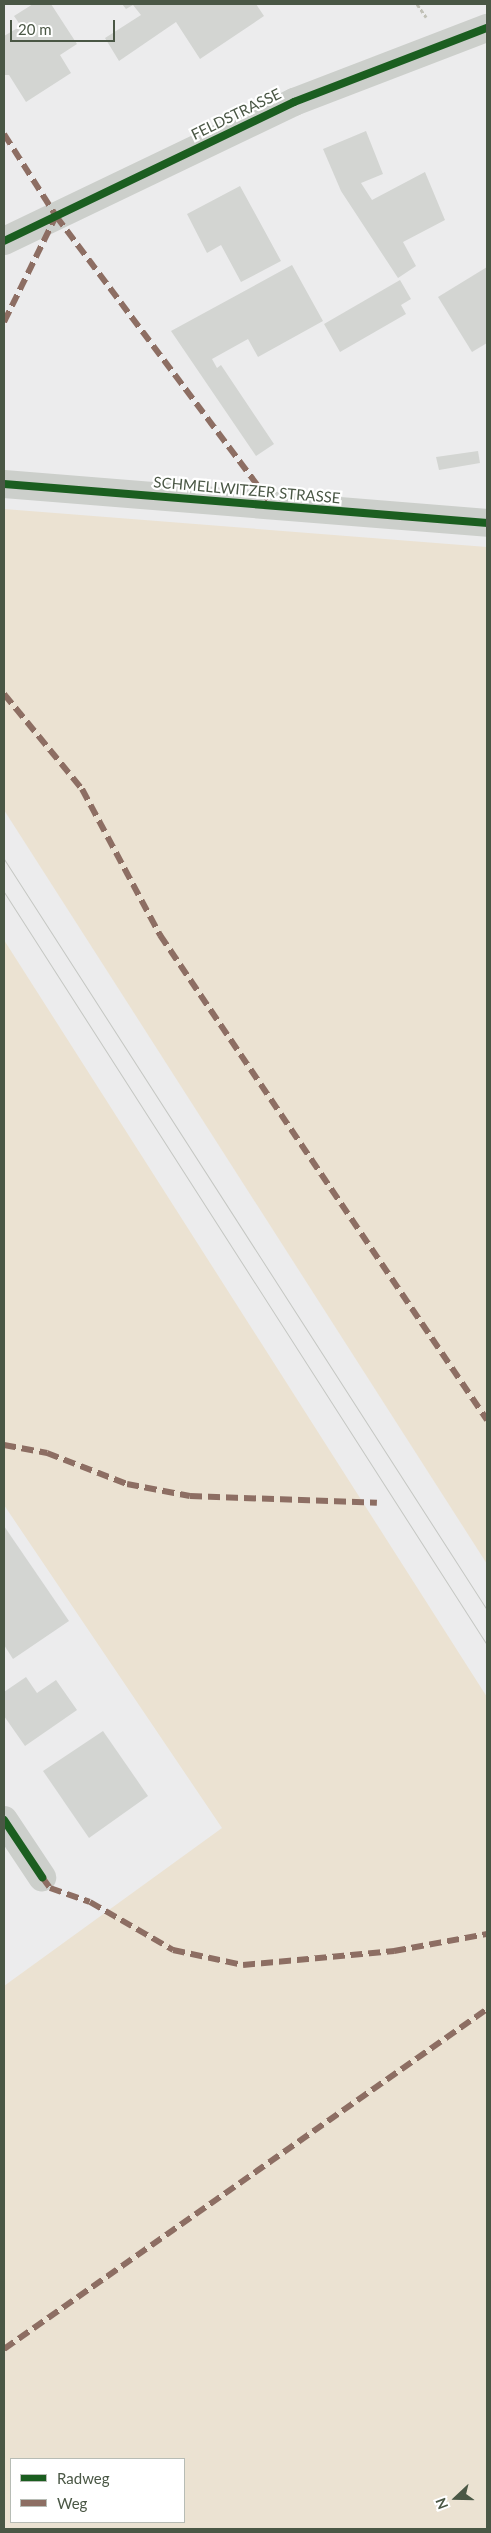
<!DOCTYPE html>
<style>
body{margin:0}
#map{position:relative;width:491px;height:2533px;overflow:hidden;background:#ececed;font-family:Lato,sans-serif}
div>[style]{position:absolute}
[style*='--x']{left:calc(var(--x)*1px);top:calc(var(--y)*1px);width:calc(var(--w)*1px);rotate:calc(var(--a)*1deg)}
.green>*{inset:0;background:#ebe2d2}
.building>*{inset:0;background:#d3d5d2}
.path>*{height:3px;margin-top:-1.5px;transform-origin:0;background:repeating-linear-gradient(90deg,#c1c1b7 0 4px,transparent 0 6.5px)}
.minor>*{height:28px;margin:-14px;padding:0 14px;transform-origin:14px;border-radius:14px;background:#cccfcb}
.tram>*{height:1px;margin:-0.5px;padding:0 0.5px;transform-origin:0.5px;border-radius:0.5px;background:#c5c7c3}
.quiet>*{height:6px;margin-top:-3px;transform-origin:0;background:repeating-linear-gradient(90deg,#8d6e63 0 12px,transparent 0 18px)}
.cycleway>*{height:8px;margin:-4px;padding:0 4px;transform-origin:4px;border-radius:4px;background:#1b5e20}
span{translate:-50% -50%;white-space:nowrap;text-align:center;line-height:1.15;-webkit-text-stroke:4.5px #fff;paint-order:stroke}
.street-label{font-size:15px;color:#4a5745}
.frame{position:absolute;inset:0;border:5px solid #4a5745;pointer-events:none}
.legend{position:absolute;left:10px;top:2458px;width:175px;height:65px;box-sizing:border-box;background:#fff;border:1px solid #b7bcb5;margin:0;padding:6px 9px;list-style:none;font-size:15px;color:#4a5745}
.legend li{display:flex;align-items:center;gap:10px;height:25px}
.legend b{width:25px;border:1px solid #b7bcb5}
.north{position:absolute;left:431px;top:2473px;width:50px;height:50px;-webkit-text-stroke:4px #fff;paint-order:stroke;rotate:249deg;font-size:14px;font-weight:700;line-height:20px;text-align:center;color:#4a5745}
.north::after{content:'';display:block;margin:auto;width:18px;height:22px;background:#4a5745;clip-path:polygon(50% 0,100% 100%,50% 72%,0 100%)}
.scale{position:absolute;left:10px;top:20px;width:105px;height:22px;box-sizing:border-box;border:2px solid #4a5745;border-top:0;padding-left:6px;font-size:15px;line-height:18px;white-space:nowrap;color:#4a5745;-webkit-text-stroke:4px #fff;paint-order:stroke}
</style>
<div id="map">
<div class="green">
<div style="clip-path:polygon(4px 509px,487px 547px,487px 1564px,4px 810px)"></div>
<div style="clip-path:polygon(evenodd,4px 940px,487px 1697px,487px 2529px,4px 2529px,4px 1986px,222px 1828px,4px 1505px,4px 940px,11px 2459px,184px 2459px,184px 2522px,11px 2522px,11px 2459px)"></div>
</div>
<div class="building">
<div style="clip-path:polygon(33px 4px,51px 4px,77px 44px,60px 55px,71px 73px,26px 102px,9px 75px,4px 75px,4px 36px,21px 26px,14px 16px)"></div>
<div style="clip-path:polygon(122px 4px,256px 4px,264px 16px,200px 59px,176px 22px,119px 61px,105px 38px,141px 15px,133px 5px,126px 9px)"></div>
<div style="clip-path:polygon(366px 131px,383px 174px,361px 183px,372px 200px,425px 172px,445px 220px,403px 242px,416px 266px,398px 278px,341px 191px,323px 149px)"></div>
<div style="clip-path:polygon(240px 186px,281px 261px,241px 282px,221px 245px,207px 253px,187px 214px)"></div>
<div style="clip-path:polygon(292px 265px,323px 321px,258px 357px,248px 339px,212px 359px,217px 368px,221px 365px,274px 444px,256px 456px,171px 331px)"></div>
<div style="clip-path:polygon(487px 267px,487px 343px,472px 352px,438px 297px)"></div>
<div style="clip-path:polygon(400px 280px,411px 299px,401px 305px,406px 314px,340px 352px,324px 324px)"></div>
<div style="clip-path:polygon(478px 451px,480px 463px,439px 470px,436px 457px)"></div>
<div style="clip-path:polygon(4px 1526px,69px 1621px,13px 1659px,4px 1645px)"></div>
<div style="clip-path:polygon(26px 1677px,37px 1693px,56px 1680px,77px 1710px,25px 1746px,4px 1716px,4px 1692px)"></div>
<div style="clip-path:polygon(103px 1731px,148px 1796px,89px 1838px,43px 1771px)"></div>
</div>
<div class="path">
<div style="--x:417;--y:4;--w:16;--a:55"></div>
</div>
<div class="minor">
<div style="--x:4;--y:241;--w:322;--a:-25.6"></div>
<div style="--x:294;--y:102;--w:207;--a:-21"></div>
<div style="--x:4;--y:484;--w:485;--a:4.6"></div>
<div style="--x:4;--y:1820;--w:69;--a:56.3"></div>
</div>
<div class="tram">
<div style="--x:4;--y:859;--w:893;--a:57.25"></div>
<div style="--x:4;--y:892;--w:895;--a:57.32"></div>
</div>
<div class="quiet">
<div style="--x:4;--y:134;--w:97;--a:57.6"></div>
<div style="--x:56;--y:216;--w:362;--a:53.2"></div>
<div style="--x:4;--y:322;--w:116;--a:-63.9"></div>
<div style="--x:4;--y:694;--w:123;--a:50.6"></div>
<div style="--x:82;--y:789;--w:166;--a:61.9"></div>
<div style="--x:160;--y:935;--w:585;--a:56.01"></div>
<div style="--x:4;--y:1445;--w:44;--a:10.5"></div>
<div style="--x:47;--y:1453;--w:86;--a:21.2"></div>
<div style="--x:127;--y:1484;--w:64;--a:10.8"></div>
<div style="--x:190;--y:1496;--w:187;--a:2.1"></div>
<div style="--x:42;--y:1877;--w:14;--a:54"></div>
<div style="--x:50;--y:1888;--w:42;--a:19.3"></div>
<div style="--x:90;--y:1902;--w:96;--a:30"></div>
<div style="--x:173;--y:1950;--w:72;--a:12.1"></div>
<div style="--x:243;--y:1965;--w:152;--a:-5.3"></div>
<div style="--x:394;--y:1951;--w:95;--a:-10.4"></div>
<div style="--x:4;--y:2349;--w:591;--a:-35.14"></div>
</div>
<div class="cycleway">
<div style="--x:4;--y:241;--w:322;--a:-25.6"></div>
<div style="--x:294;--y:102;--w:207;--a:-21"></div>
<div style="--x:4;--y:484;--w:485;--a:4.6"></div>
<div style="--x:4;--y:1820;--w:69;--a:56.3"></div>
</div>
<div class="street-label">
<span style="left:236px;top:114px;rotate:-26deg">FELDSTRASSE</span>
<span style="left:247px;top:490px;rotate:5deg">SCHMELLWITZER STRASSE</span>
</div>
<div class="frame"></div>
<ul class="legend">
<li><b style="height:6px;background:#1b5e20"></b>Radweg</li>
<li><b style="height:6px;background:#8d6e63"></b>Weg</li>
</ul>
<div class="north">N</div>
<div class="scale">20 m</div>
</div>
